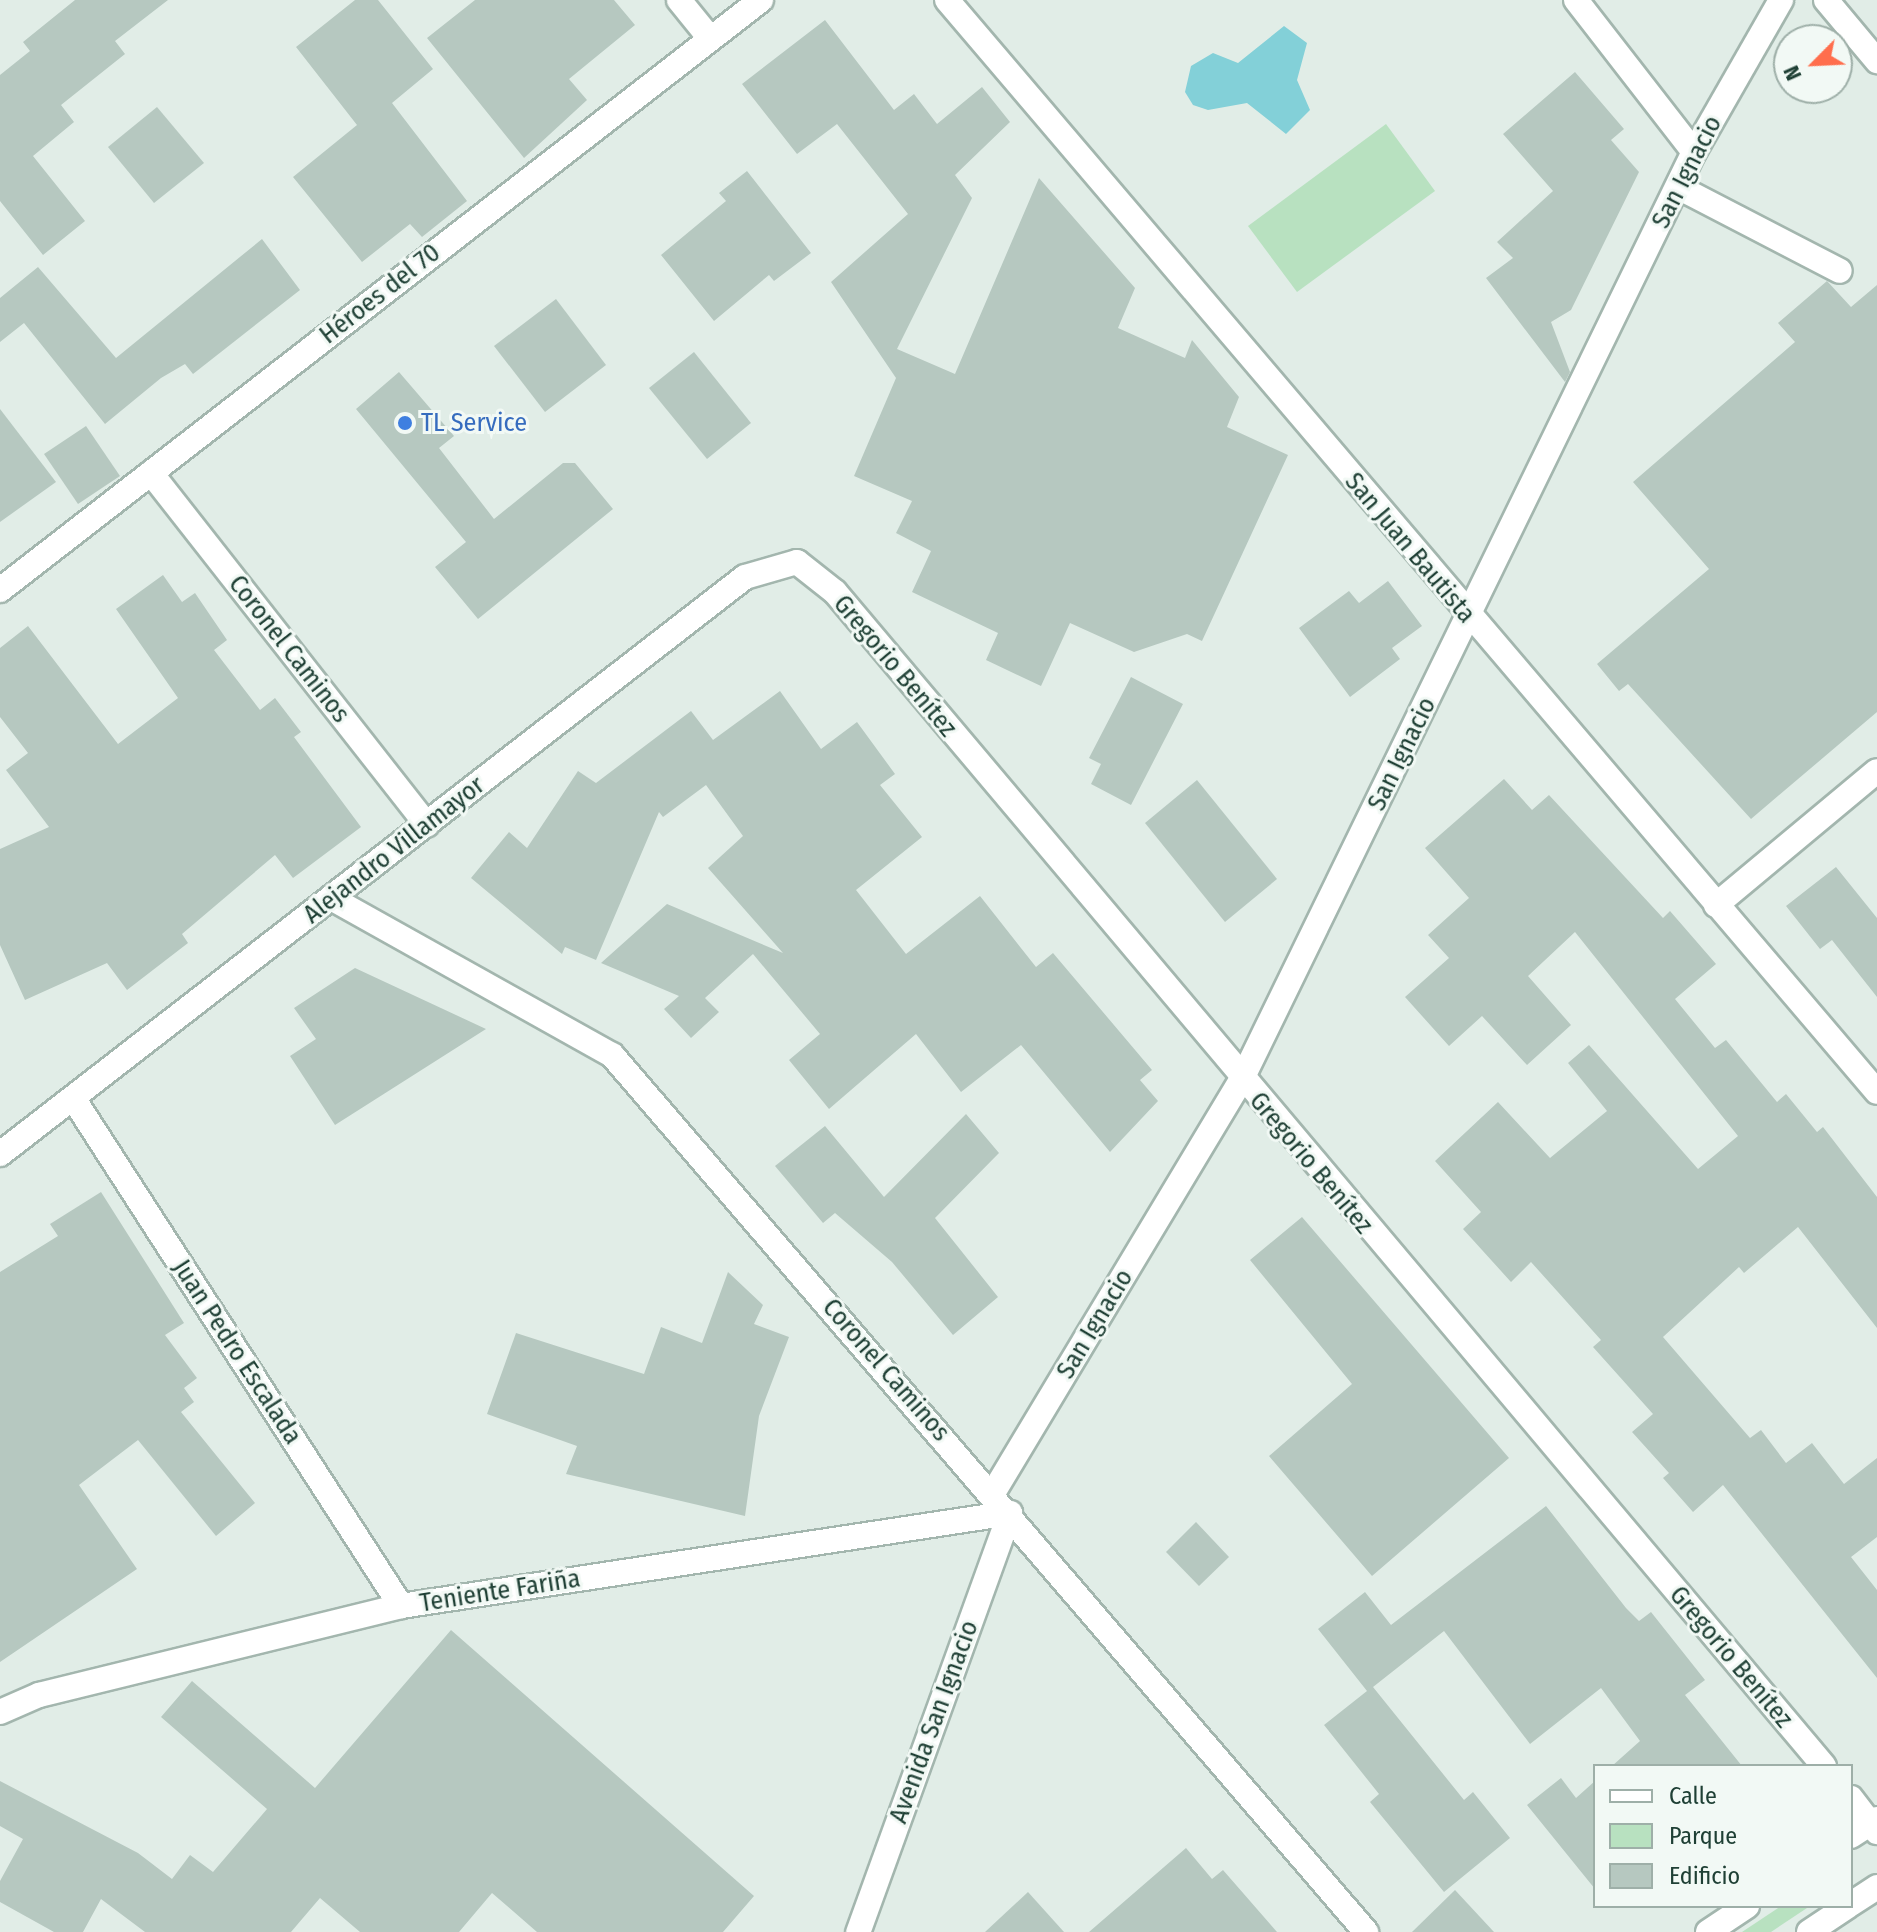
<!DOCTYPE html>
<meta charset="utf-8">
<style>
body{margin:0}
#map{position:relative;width:1877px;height:1932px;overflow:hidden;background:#e1ede7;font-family:"Fira Sans Condensed",sans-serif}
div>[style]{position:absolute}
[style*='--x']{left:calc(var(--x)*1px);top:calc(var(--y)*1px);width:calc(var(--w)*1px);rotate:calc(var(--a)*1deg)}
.green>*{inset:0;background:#b8e1c0}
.water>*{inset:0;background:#83d0d8}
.building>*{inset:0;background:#b6c8c0}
.roads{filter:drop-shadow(2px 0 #a3b6ae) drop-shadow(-2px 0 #a3b6ae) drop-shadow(0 2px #a3b6ae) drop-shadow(0 -2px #a3b6ae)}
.minor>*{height:24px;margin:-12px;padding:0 12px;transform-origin:12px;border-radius:12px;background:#fff}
.dots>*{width:22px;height:22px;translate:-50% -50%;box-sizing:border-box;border:4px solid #f2f9f5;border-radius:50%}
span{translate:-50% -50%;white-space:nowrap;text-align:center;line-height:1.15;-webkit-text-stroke:6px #f2f9f5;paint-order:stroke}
.street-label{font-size:26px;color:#1f4035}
.shop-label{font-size:26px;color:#366cbe}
.left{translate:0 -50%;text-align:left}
.legend{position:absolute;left:1593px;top:1764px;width:260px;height:144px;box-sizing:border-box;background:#f2f9f5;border:2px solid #9eafa8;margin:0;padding:10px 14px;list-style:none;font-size:24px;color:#1f4035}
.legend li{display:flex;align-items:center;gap:16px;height:40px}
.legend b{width:40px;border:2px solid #9eafa8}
.north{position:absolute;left:1773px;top:24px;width:80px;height:80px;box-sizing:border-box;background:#f2f9f5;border:2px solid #9eafa8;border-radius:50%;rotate:246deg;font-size:22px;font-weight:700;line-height:32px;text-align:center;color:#1f4035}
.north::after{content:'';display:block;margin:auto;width:28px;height:36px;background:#ff6e4d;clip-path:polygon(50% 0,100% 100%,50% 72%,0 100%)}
</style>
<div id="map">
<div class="green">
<div style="clip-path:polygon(1386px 124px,1435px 191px,1297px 292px,1248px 226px)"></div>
<div style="clip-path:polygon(1781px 1906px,1810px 1906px,1771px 1932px,1742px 1932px)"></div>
</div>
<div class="water">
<div style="clip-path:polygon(1284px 26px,1307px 43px,1297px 80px,1310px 110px,1286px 134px,1247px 103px,1208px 110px,1193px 105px,1185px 92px,1191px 66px,1213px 53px,1238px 63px)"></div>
</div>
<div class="building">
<div style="clip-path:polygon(75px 0,168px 0,115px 41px,125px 54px,61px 105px,74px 122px,33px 156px,85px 221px,43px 255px,0 201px,0 75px,30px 51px,23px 42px)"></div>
<div style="clip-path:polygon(355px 0,378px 0,433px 69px,392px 103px,467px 201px,422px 237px,410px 224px,362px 262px,293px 177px,357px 125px,296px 47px)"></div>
<div style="clip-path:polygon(475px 0,614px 0,635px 25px,569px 79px,587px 100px,524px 158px,427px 38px)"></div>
<div style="clip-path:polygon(825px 20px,894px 110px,914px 94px,937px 124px,982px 87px,1010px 122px,955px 175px,972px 198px,897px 349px,955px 374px,1039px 178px,1135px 288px,1118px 328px,1185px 358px,1192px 340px,1239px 397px,1227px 427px,1288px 455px,1202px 641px,1187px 634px,1134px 652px,1070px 623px,1041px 686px,986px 660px,998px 633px,912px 592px,931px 551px,896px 533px,912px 501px,854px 476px,896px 378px,831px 282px,908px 214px,837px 124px,797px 154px,742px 84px)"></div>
<div style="clip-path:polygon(1575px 72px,1624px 129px,1611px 140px,1639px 172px,1571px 310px,1551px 322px,1570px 372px,1565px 382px,1486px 278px,1513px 258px,1497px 242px,1553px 191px,1503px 134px)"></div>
<div style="clip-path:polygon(157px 107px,204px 163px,154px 203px,108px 147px)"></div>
<div style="clip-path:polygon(747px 171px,811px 253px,774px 281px,769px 275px,714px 321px,661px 255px,726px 201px,719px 193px)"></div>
<div style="clip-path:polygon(262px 239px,300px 290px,193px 374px,185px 364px,161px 378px,105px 424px,24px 323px,0 342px,0 298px,38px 267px,116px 358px)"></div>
<div style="clip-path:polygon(1827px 281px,1851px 307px,1877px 285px,1877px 712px,1751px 819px,1628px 684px,1619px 691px,1597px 664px,1709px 569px,1633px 482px,1795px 342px,1778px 323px)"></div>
<div style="clip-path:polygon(556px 299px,606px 365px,545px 412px,494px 346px)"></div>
<div style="clip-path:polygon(694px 352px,751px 423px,707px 459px,649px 388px)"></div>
<div style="clip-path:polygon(399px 372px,454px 436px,439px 448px,494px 519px,563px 463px,575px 463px,613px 509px,478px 619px,435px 567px,466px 542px,356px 409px)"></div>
<div style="clip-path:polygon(0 409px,56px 482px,0 522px)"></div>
<div style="clip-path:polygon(86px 426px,120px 476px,78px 504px,44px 454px)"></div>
<div style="clip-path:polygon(163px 575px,182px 602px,195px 593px,227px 640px,214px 650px,260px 710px,275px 698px,301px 732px,294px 737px,361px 827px,293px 878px,275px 855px,182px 934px,188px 943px,127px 990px,107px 963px,25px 1000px,0 945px,0 849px,49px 827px,6px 770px,28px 753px,0 717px,0 648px,28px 626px,118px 744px,178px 698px,116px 609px)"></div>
<div style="clip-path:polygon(1388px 581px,1422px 626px,1392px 648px,1400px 659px,1350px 697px,1299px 628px,1349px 591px,1359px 603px)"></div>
<div style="clip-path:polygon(1131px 677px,1183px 704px,1131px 805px,1091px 784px,1101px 764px,1089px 758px)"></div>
<div style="clip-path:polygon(780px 691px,821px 749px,857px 722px,895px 774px,880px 785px,922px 837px,856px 890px,906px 954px,980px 896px,1036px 967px,1053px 953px,1152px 1070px,1140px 1080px,1158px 1101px,1110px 1152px,1021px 1045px,961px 1092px,916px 1034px,829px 1109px,789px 1060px,820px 1034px,753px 954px,705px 998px,719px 1012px,691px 1038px,664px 1009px,679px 996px,601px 963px,667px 904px,783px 953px,708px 868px,743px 836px,706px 785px,663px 817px,659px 812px,596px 960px,565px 947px,562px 954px,471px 878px,509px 832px,527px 848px,578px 771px,596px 783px,691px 711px,713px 740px)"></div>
<div style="clip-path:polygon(1504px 779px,1532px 810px,1549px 795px,1663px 918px,1670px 911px,1716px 964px,1675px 999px,1715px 1048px,1726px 1040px,1777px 1102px,1786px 1094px,1817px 1132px,1823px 1127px,1877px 1197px,1877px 1328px,1798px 1227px,1744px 1273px,1739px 1267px,1663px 1337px,1750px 1438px,1761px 1430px,1786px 1463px,1812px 1443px,1844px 1484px,1877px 1458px,1877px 1537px,1851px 1557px,1877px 1590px,1877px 1678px,1723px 1485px,1693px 1512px,1663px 1478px,1669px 1473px,1632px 1432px,1653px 1414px,1593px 1347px,1601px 1340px,1531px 1262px,1511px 1282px,1463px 1229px,1481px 1212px,1435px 1161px,1498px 1102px,1550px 1158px,1607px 1111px,1568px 1063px,1589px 1045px,1698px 1169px,1738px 1136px,1575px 932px,1528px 976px,1571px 1025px,1527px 1065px,1482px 1016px,1449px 1046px,1405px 997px,1449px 958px,1428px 935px,1469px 898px,1425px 848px)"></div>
<div style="clip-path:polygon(1197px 780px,1277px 879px,1225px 922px,1145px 823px)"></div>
<div style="clip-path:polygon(1836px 867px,1877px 918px,1877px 997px,1832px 940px,1820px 949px,1786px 906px)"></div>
<div style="clip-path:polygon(355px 968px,486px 1029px,335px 1125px,290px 1056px,316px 1039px,294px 1008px)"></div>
<div style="clip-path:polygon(966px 1114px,999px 1153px,935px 1218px,998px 1297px,953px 1335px,892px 1262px,835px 1213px,823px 1223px,775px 1166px,825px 1126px,884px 1197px)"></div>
<div style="clip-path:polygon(101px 1192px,184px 1323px,165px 1335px,197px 1378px,184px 1388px,194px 1402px,181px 1412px,255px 1503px,216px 1536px,138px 1440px,79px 1485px,137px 1569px,0 1662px,0 1272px,58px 1236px,50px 1224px)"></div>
<div style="clip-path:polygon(1302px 1217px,1509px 1458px,1372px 1576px,1269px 1456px,1352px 1384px,1250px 1260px)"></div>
<div style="clip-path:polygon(728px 1272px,763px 1305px,754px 1324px,789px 1337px,759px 1416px,745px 1516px,566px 1474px,577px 1446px,487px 1414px,516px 1333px,644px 1374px,661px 1327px,702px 1343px)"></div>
<div style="clip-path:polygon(1546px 1506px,1626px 1608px,1639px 1621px,1651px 1612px,1705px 1680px,1685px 1695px,1742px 1766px,1612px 1766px,1640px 1741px,1601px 1688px,1530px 1744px,1444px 1631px,1373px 1687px,1464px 1800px,1473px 1792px,1510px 1838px,1444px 1892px,1370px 1802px,1379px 1794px,1324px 1725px,1367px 1691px,1318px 1629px,1365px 1592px,1391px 1625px)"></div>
<div style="clip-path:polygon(1196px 1522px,1229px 1557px,1199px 1586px,1166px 1552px)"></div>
<div style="clip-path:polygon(451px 1630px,754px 1896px,723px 1932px,537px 1932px,492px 1893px,459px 1932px,360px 1932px,320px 1898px,291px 1932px,145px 1932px,101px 1899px,83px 1932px,54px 1932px,0 1902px,0 1881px,23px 1839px,0 1826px,0 1781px,138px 1853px,172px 1879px,190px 1855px,213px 1872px,267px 1809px,161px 1717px,192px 1681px,315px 1788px)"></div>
<div style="clip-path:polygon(1561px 1778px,1576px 1798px,1595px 1781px,1595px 1889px,1527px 1805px)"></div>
<div style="clip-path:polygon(1186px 1848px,1212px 1879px,1223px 1870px,1277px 1932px,1089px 1932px)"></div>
<div style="clip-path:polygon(1455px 1890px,1494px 1932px,1412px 1932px)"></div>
<div style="clip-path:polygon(1028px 1892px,1064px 1932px,985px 1932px)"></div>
</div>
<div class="roads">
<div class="minor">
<div style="--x:679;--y:0;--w:48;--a:51"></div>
<div style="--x:947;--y:0;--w:1434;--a:49.58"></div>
<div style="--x:1576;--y:0;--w:192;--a:52.2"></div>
<div style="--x:1826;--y:0;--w:80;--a:50.1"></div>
<div style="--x:1678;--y:187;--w:182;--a:27.4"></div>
<div style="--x:151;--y:473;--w:447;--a:51.9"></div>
<div style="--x:0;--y:590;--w:963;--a:-37.79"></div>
<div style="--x:331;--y:898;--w:322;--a:29.2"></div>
<div style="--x:612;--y:1055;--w:1157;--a:49.31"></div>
<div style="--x:1716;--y:905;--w:209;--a:-39.8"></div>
<div style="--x:73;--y:1098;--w:605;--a:57.15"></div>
<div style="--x:0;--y:1154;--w:942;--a:-37.76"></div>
<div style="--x:745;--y:577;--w:54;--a:-16.1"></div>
<div style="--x:797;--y:562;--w:48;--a:38.3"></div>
<div style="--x:835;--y:592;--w:1535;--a:49.89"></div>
<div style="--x:993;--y:1493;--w:481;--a:-59"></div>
<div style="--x:1241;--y:1081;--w:1034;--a:-64.01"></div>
<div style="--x:1694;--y:152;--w:175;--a:-60.2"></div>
<div style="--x:0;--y:1712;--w:43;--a:-23.6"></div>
<div style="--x:39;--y:1695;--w:373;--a:-13.8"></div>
<div style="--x:401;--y:1606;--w:616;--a:-8.68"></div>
<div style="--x:1010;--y:1513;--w:446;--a:109.9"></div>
<div style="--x:1851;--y:1798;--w:43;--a:52.6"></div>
<div style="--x:1851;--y:1836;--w:31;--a:-33"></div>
<div style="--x:1851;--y:1904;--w:31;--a:-33"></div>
<div style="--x:1708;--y:1932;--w:47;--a:-33.7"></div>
<div style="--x:1809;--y:1932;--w:47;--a:-33.7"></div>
</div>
</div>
<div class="dots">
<div style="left:405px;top:423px;background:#3f7fe0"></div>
</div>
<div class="street-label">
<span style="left:1687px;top:172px;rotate:-63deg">San Ignacio</span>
<span style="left:380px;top:294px;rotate:-38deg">Héroes del 70</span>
<span style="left:1410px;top:548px;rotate:50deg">San Juan Bautista</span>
<span style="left:289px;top:649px;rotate:52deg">Coronel Caminos</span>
<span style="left:895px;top:666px;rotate:50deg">Gregorio Benítez</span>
<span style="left:1402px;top:754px;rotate:-64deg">San Ignacio</span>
<span style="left:394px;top:850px;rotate:-38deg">Alejandro Villamayor</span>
<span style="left:1311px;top:1163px;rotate:50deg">Gregorio Benítez</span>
<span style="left:1095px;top:1324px;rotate:-59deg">San Ignacio</span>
<span style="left:237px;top:1352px;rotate:57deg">Juan Pedro Escalada</span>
<span style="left:886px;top:1370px;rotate:49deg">Coronel Caminos</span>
<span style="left:500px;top:1591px;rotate:-9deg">Teniente Fariña</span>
<span style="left:1731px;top:1657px;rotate:50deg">Gregorio Benítez</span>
<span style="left:934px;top:1722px;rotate:-70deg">Avenida San Ignacio</span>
</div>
<div class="shop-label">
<span class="left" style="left:421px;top:423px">TL Service</span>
</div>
<ul class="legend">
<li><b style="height:10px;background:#fff"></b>Calle</li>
<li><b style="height:22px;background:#b8e1c0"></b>Parque</li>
<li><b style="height:22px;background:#b6c8c0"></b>Edificio</li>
</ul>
<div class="north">N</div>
</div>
